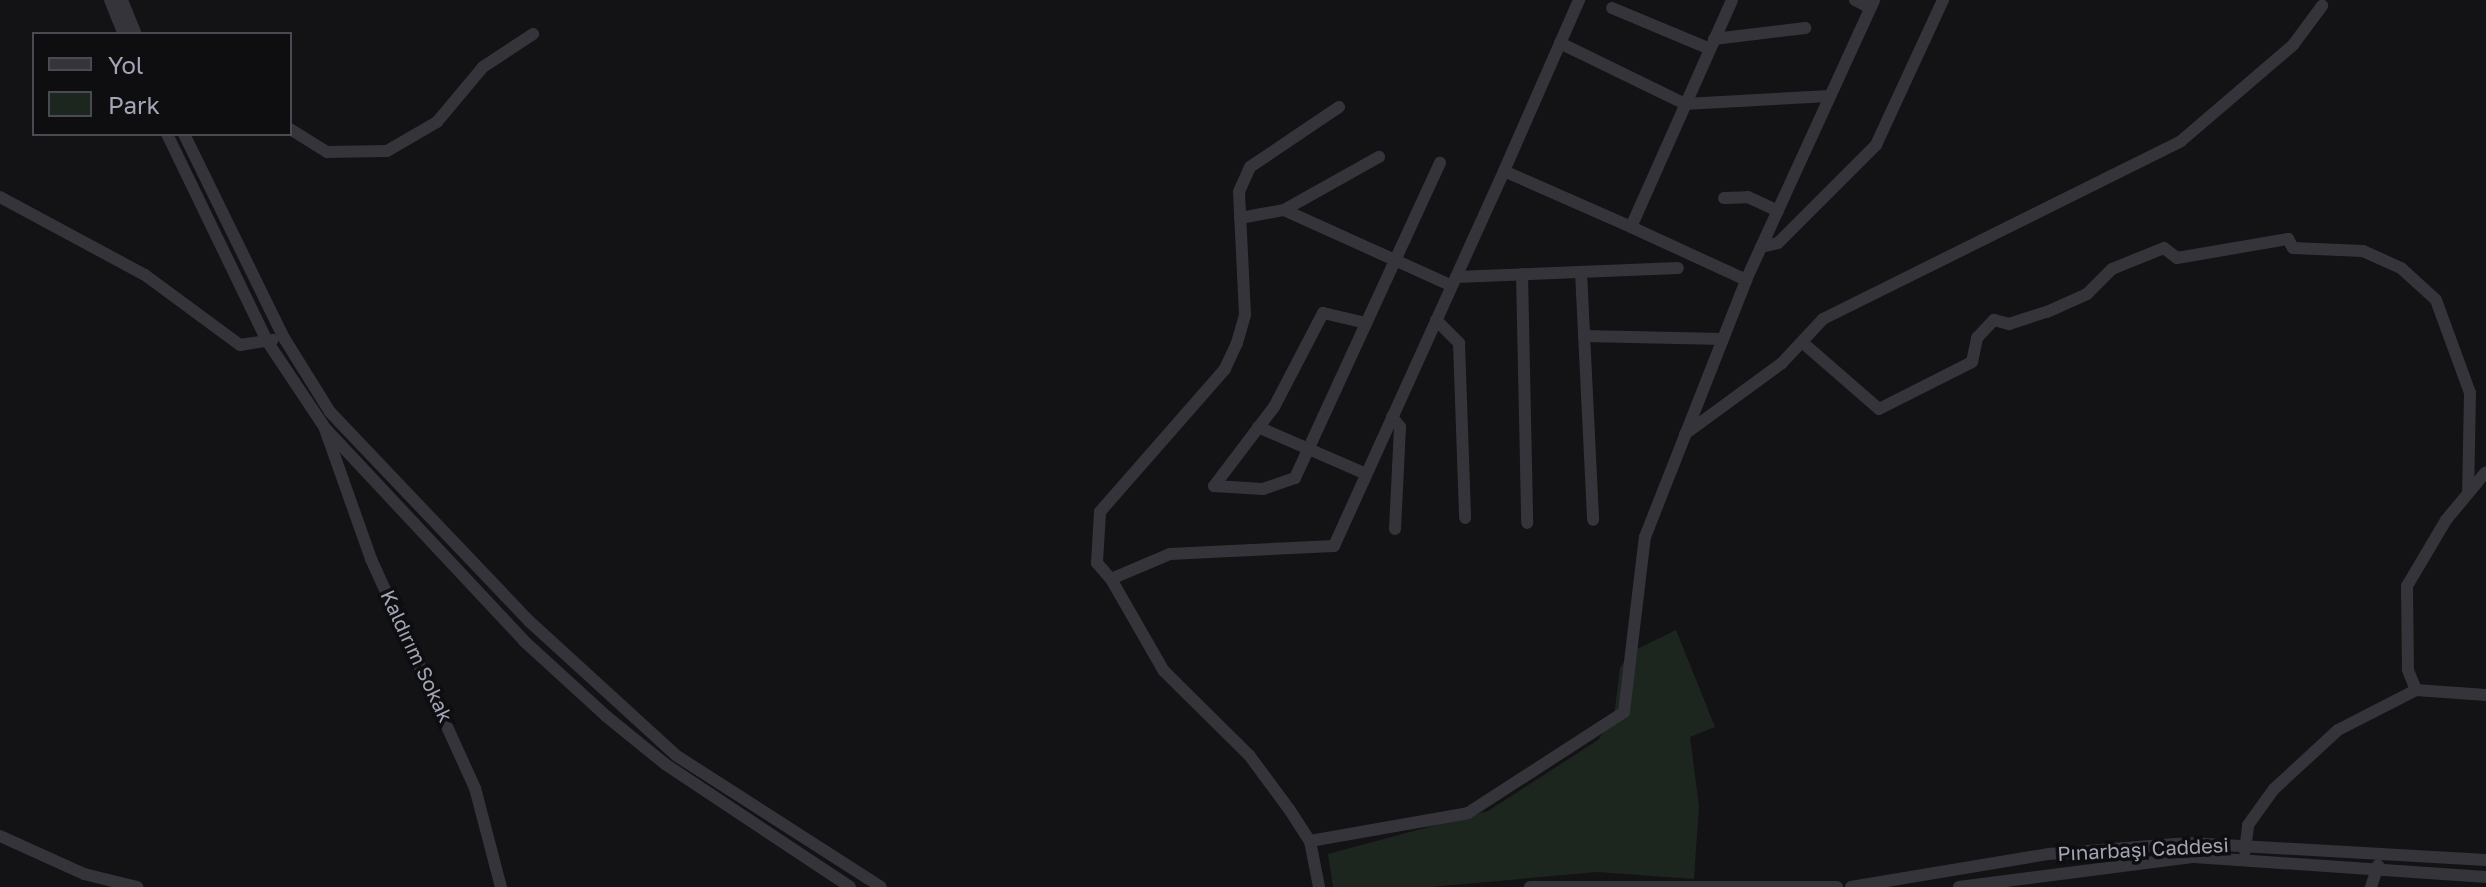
<!DOCTYPE html>
<meta charset="utf-8">
<style>
body{margin:0}
#map{position:relative;width:2486px;height:887px;overflow:hidden;background:#131315;font-family:"Golos Text",sans-serif}
div>[style]{position:absolute}
[style*='--x']{left:calc(var(--x)*1px);top:calc(var(--y)*1px);width:calc(var(--w)*1px);rotate:calc(var(--a)*1deg)}
.green>*{inset:0;background:#1d251f}
.minor>*{height:12px;margin:-6px;padding:0 6px;transform-origin:6px;border-radius:6px;background:#34343a}
span{translate:-50% -50%;white-space:nowrap;text-align:center;line-height:1.15;-webkit-text-stroke:7px #0e0e10;paint-order:stroke}
.street-label{font-size:20px;color:#a3a5b6}
.legend{position:absolute;left:32px;top:32px;width:260px;height:104px;box-sizing:border-box;background:#0e0e10;border:2px solid #4a4a52;margin:0;padding:10px 14px;list-style:none;font-size:24px;color:#a3a5b6}
.legend li{display:flex;align-items:center;gap:16px;height:40px}
.legend b{width:40px;border:2px solid #4a4a52}
</style>
<div id="map">
<div class="green">
<div style="clip-path:polygon(1676px 630px,1715px 727px,1690px 737px,1699px 806px,1694px 879px,1597px 872px,1431px 887px,1333px 887px,1328px 854px,1488px 811px,1598px 740px,1614px 716px,1620px 668px,1631px 652px)"></div>
</div>
<div class="minor">
<div style="--x:110;--y:0;--w:37;--a:68"></div>
<div style="--x:122;--y:0;--w:37;--a:68"></div>
<div style="--x:1855;--y:0;--w:17;--a:28"></div>
<div style="--x:1612;--y:8;--w:106;--a:22.7"></div>
<div style="--x:1714;--y:39;--w:92;--a:-6.9"></div>
<div style="--x:1560;--y:43;--w:139;--a:26"></div>
<div style="--x:1685;--y:104;--w:145;--a:-3.2"></div>
<div style="--x:1339;--y:107;--w:107;--a:146"></div>
<div style="--x:1250;--y:167;--w:27;--a:114"></div>
<div style="--x:1239;--y:192;--w:123;--a:87.2"></div>
<div style="--x:1245;--y:315;--w:29;--a:106"></div>
<div style="--x:1237;--y:343;--w:29;--a:115"></div>
<div style="--x:1225;--y:369;--w:190;--a:131.2"></div>
<div style="--x:1100;--y:512;--w:51;--a:93.4"></div>
<div style="--x:1097;--y:563;--w:21;--a:49"></div>
<div style="--x:1111;--y:579;--w:64;--a:-23"></div>
<div style="--x:1170;--y:554;--w:164;--a:-2.8"></div>
<div style="--x:1334;--y:546;--w:412;--a:-65.6"></div>
<div style="--x:1504;--y:171;--w:139;--a:23.8"></div>
<div style="--x:1631;--y:227;--w:248;--a:-66"></div>
<div style="--x:290;--y:129;--w:44;--a:31.9"></div>
<div style="--x:327;--y:152;--w:60;--a:-1"></div>
<div style="--x:387;--y:151;--w:58;--a:-30.1"></div>
<div style="--x:437;--y:122;--w:72;--a:-50.1"></div>
<div style="--x:483;--y:67;--w:60;--a:-33.4"></div>
<div style="--x:167;--y:134;--w:230;--a:64.2"></div>
<div style="--x:267;--y:341;--w:105;--a:56.3"></div>
<div style="--x:325;--y:428;--w:291;--a:46.9"></div>
<div style="--x:524;--y:641;--w:111;--a:42.4"></div>
<div style="--x:606;--y:716;--w:76;--a:39.1"></div>
<div style="--x:665;--y:764;--w:222;--a:33.6"></div>
<div style="--x:184;--y:134;--w:227;--a:63.9"></div>
<div style="--x:284;--y:338;--w:87;--a:58.1"></div>
<div style="--x:330;--y:412;--w:289;--a:46.4"></div>
<div style="--x:529;--y:621;--w:200;--a:42.4"></div>
<div style="--x:677;--y:756;--w:242;--a:32.7"></div>
<div style="--x:1504;--y:171;--w:187;--a:-66.3"></div>
<div style="--x:0;--y:197;--w:165;--a:28.3"></div>
<div style="--x:145;--y:275;--w:118;--a:36.4"></div>
<div style="--x:240;--y:345;--w:33;--a:-9"></div>
<div style="--x:1724;--y:198;--w:24;--a:-2"></div>
<div style="--x:1748;--y:197;--w:33;--a:25"></div>
<div style="--x:1284;--y:210;--w:109;--a:-29.2"></div>
<div style="--x:1240;--y:218;--w:45;--a:-10.3"></div>
<div style="--x:1284;--y:210;--w:184;--a:24.3"></div>
<div style="--x:1631;--y:227;--w:127;--a:24.7"></div>
<div style="--x:1761;--y:247;--w:17;--a:-13"></div>
<div style="--x:1778;--y:243;--w:139;--a:-45"></div>
<div style="--x:1876;--y:145;--w:160;--a:-65.2"></div>
<div style="--x:1581;--y:272;--w:248;--a:87.2"></div>
<div style="--x:1522;--y:274;--w:249;--a:88.8"></div>
<div style="--x:1456;--y:277;--w:222;--a:-2.3"></div>
<div style="--x:1436;--y:320;--w:33;--a:45"></div>
<div style="--x:1459;--y:343;--w:175;--a:88"></div>
<div style="--x:1366;--y:323;--w:44;--a:-166.9"></div>
<div style="--x:1323;--y:313;--w:106;--a:117.5"></div>
<div style="--x:1274;--y:407;--w:99;--a:127.2"></div>
<div style="--x:1214;--y:486;--w:49;--a:3.5"></div>
<div style="--x:1263;--y:489;--w:34;--a:-19"></div>
<div style="--x:1295;--y:478;--w:347;--a:-65.3"></div>
<div style="--x:1584;--y:336;--w:139;--a:1.2"></div>
<div style="--x:1802;--y:342;--w:102;--a:41"></div>
<div style="--x:1879;--y:409;--w:104;--a:-26.8"></div>
<div style="--x:1972;--y:362;--w:25;--a:-78"></div>
<div style="--x:1977;--y:338;--w:25;--a:-47"></div>
<div style="--x:1994;--y:320;--w:16;--a:15"></div>
<div style="--x:2009;--y:324;--w:40;--a:-18"></div>
<div style="--x:2047;--y:312;--w:44;--a:-24.2"></div>
<div style="--x:2087;--y:294;--w:35;--a:-45"></div>
<div style="--x:2112;--y:269;--w:56;--a:-22"></div>
<div style="--x:2164;--y:248;--w:16;--a:38"></div>
<div style="--x:2177;--y:258;--w:113;--a:-9.7"></div>
<div style="--x:2288;--y:239;--w:10;--a:61"></div>
<div style="--x:2293;--y:248;--w:70;--a:2.5"></div>
<div style="--x:2363;--y:251;--w:42;--a:24.1"></div>
<div style="--x:2401;--y:268;--w:47;--a:42.4"></div>
<div style="--x:2436;--y:300;--w:99;--a:69.9"></div>
<div style="--x:2470;--y:393;--w:100;--a:91.1"></div>
<div style="--x:1392;--y:417;--w:13;--a:51"></div>
<div style="--x:1400;--y:427;--w:102;--a:92.8"></div>
<div style="--x:1258;--y:427;--w:118;--a:23.5"></div>
<div style="--x:325;--y:429;--w:138;--a:70.5"></div>
<div style="--x:371;--y:559;--w:252;--a:65.6"></div>
<div style="--x:475;--y:788;--w:102;--a:75.3"></div>
<div style="--x:1685;--y:434;--w:120;--a:-36.2"></div>
<div style="--x:1782;--y:363;--w:60;--a:-47"></div>
<div style="--x:1823;--y:319;--w:400;--a:-26.4"></div>
<div style="--x:2181;--y:141;--w:148;--a:-40.6"></div>
<div style="--x:2293;--y:45;--w:49;--a:-53.4"></div>
<div style="--x:1111;--y:579;--w:106;--a:60.1"></div>
<div style="--x:1164;--y:671;--w:120;--a:44.7"></div>
<div style="--x:1249;--y:755;--w:67;--a:53.5"></div>
<div style="--x:1289;--y:809;--w:38;--a:57"></div>
<div style="--x:1310;--y:841;--w:47;--a:78.9"></div>
<div style="--x:2416;--y:690;--w:22;--a:-112"></div>
<div style="--x:2408;--y:670;--w:84;--a:-90.7"></div>
<div style="--x:2407;--y:586;--w:77;--a:-59.4"></div>
<div style="--x:2446;--y:520;--w:62;--a:-50.2"></div>
<div style="--x:0;--y:836;--w:92;--a:24.3"></div>
<div style="--x:84;--y:874;--w:55;--a:13.8"></div>
<div style="--x:1310;--y:841;--w:160;--a:-10"></div>
<div style="--x:1468;--y:813;--w:186;--a:-32.9"></div>
<div style="--x:1624;--y:712;--w:176;--a:-83.2"></div>
<div style="--x:1645;--y:537;--w:276;--a:-68.5"></div>
<div style="--x:1746;--y:280;--w:308;--a:-65.4"></div>
<div style="--x:2245;--y:851;--w:26;--a:-83"></div>
<div style="--x:2248;--y:825;--w:44;--a:-54.2"></div>
<div style="--x:2274;--y:789;--w:87;--a:-42.7"></div>
<div style="--x:2338;--y:730;--w:88;--a:-27.1"></div>
<div style="--x:2416;--y:690;--w:70;--a:4.1"></div>
<div style="--x:1530;--y:887;--w:307;--a:0"></div>
<div style="--x:1851;--y:887;--w:201;--a:-9.5"></div>
<div style="--x:2049;--y:854;--w:140;--a:-4.5"></div>
<div style="--x:2189;--y:843;--w:297;--a:3.3"></div>
<div style="--x:1959;--y:887;--w:237;--a:-7.3"></div>
<div style="--x:2194;--y:857;--w:293;--a:3.9"></div>
<div style="--x:2371;--y:887;--w:23;--a:-72"></div>
</div>
<div class="street-label">
<span style="left:417px;top:656px;rotate:65deg">Kaldırım Sokak</span>
<span style="left:2143px;top:849px;rotate:-3deg">Pınarbaşı Caddesi</span>
</div>
<ul class="legend">
<li><b style="height:10px;background:#34343a"></b>Yol</li>
<li><b style="height:22px;background:#1d251f"></b>Park</li>
</ul>
</div>
